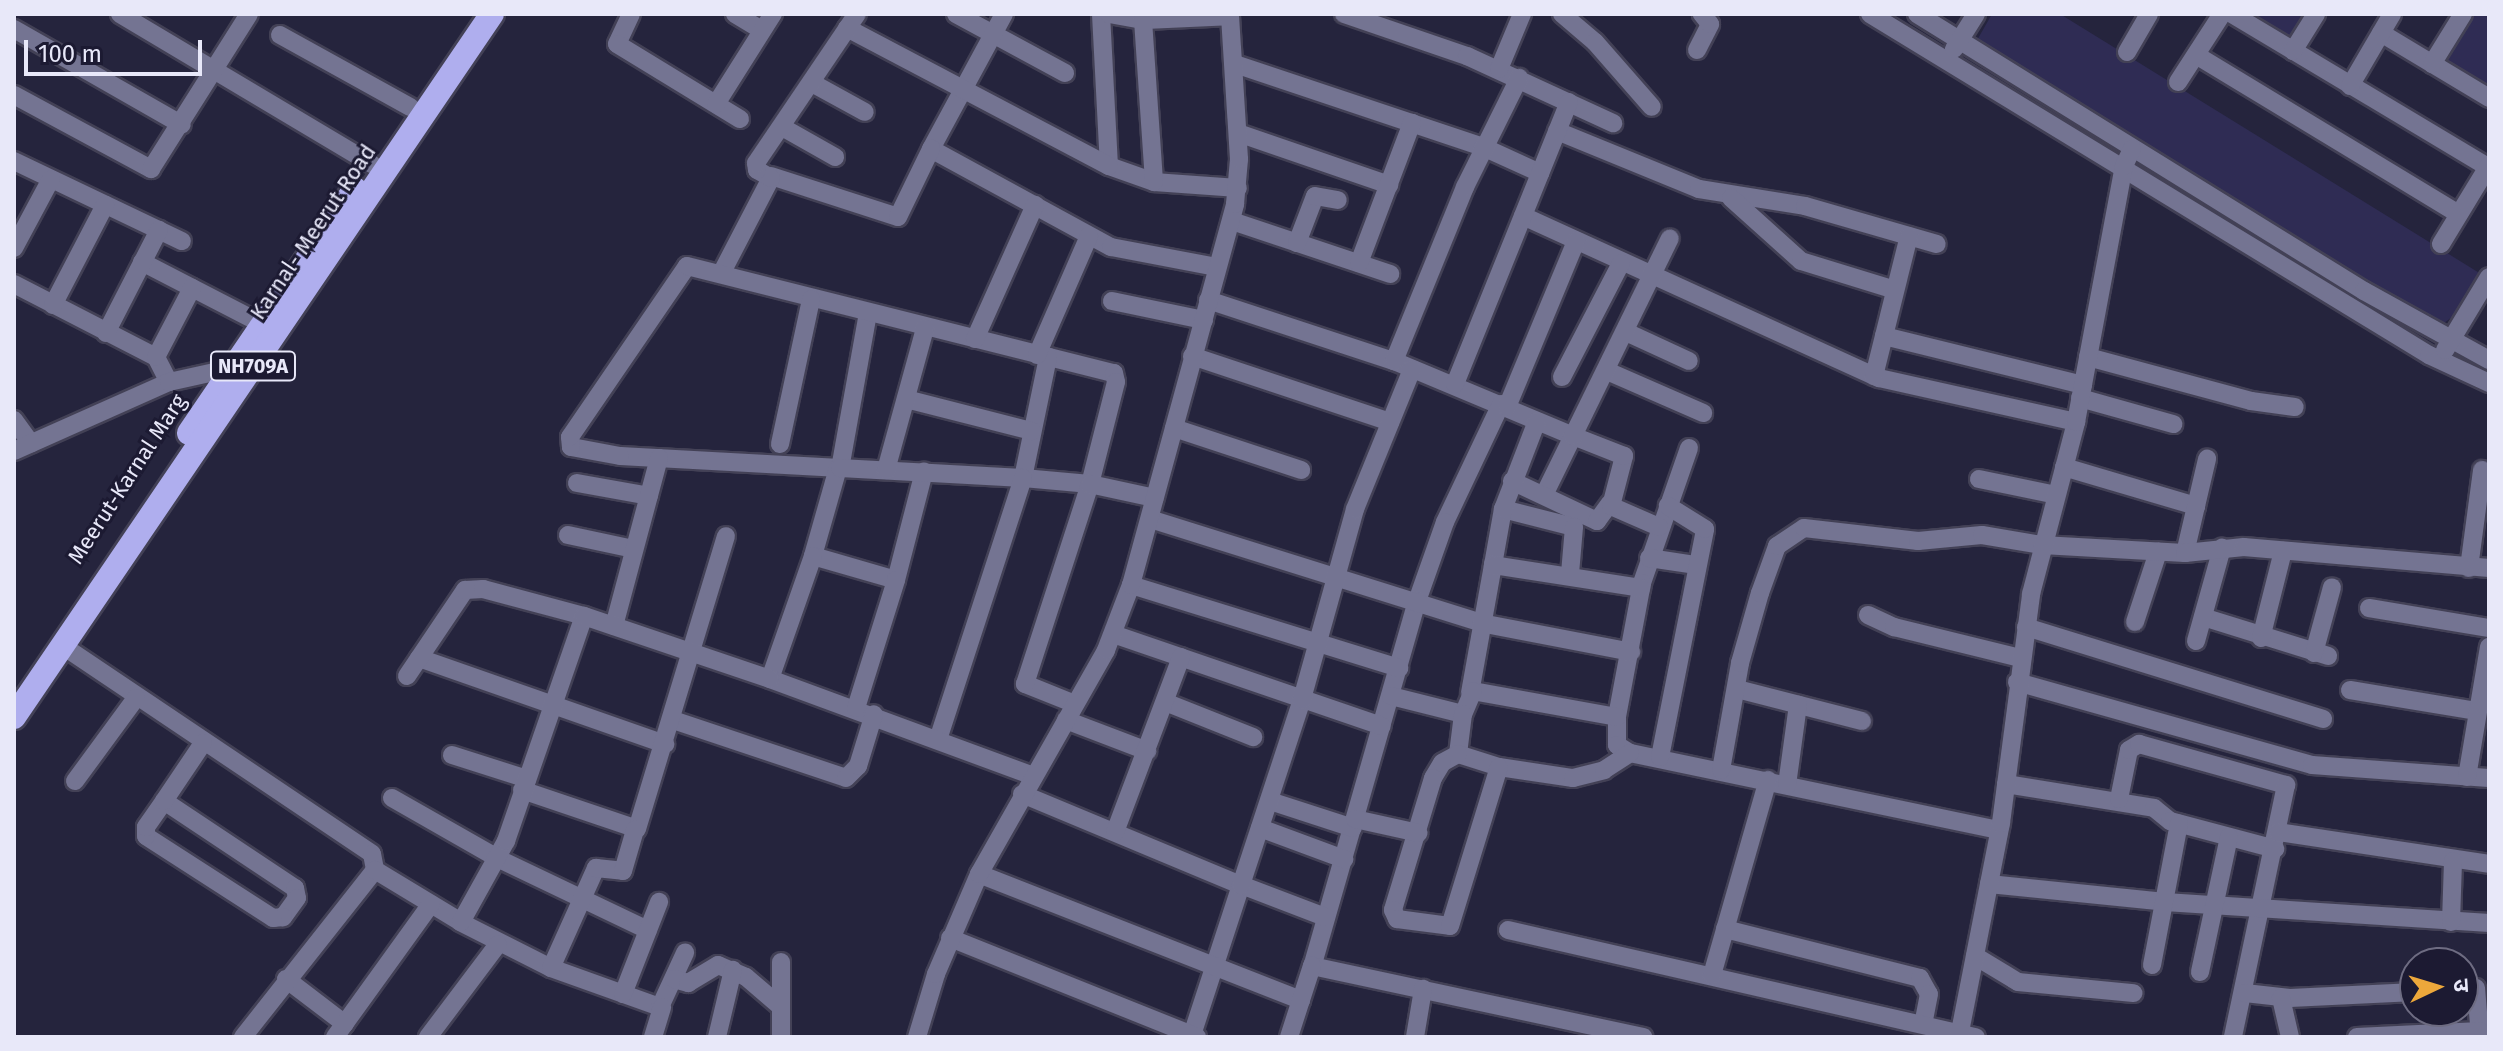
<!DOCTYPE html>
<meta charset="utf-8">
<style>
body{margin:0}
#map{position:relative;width:2503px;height:1051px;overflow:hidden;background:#25243d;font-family:"Fira Sans","Noto Sans Devanagari",sans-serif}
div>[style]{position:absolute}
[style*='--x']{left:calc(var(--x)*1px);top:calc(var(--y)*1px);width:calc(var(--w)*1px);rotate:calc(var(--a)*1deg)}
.green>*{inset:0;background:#2f2c54}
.roads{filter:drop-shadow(2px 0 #434156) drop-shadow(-2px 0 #434156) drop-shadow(0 2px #434156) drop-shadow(0 -2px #434156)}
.minor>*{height:18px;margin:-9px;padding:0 9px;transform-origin:9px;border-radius:9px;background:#747492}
.highway>*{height:24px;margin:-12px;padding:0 12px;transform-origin:12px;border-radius:12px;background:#afaeee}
span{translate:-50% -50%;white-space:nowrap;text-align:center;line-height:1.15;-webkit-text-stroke:6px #1c1a32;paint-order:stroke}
.shield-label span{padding:2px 6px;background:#1c1a32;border:2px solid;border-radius:6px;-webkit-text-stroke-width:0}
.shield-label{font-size:20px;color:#e8e8f9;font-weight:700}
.street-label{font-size:22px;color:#e8e8f9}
.frame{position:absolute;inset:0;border:16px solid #e8e8f9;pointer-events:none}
.north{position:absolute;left:2399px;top:947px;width:80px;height:80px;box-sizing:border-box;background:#1c1a32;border:2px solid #6e6c82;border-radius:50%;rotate:86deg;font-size:22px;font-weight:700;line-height:32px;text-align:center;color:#e8e8f9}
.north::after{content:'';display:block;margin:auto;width:28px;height:36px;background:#eda83b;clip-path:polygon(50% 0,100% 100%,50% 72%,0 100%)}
.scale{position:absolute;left:24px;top:40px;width:178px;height:36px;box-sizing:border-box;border:4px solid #e8e8f9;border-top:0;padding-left:10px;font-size:24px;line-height:28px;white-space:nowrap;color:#e8e8f9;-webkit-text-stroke:6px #1c1a32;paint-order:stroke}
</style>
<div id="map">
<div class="green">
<div style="clip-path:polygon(1992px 14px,2060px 14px,2481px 274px,2452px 317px,2440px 326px,1976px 42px)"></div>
<div style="clip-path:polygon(2253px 14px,2308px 14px,2293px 39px)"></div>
<div style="clip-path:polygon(2473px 14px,2489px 14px,2489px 88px,2444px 61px)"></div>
</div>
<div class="roads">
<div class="minor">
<div style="--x:120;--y:14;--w:293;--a:30.8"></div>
<div style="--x:631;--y:14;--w:33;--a:115"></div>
<div style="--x:617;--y:44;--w:144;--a:31.4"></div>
<div style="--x:735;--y:14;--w:31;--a:31"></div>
<div style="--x:956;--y:14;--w:124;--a:28.4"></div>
<div style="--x:1004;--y:14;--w:153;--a:118.4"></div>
<div style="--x:931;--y:149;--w:205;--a:28.6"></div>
<div style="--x:1111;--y:247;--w:108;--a:10.7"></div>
<div style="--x:1101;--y:14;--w:152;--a:87"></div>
<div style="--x:1109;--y:166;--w:48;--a:19.6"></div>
<div style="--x:1154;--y:182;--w:84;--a:4.1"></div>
<div style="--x:1109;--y:14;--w:35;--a:10"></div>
<div style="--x:1143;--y:20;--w:87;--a:-2.6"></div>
<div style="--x:1344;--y:14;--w:130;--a:18.9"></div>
<div style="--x:1467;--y:56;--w:161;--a:24.7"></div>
<div style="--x:1562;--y:14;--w:43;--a:40.3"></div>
<div style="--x:1595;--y:42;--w:86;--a:48.8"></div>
<div style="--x:1870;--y:14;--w:655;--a:31.38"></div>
<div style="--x:2429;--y:355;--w:66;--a:25"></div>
<div style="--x:1917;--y:14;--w:526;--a:31.79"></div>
<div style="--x:2364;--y:291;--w:143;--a:28.9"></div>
<div style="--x:2232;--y:14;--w:300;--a:30.9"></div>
<div style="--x:1143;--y:20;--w:162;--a:86.1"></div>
<div style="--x:847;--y:28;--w:296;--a:27.8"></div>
<div style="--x:14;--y:29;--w:193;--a:29.7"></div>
<div style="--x:2381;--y:33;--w:126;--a:31"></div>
<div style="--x:280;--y:35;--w:149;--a:29"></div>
<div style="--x:1954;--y:49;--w:41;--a:-57.8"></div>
<div style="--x:1697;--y:50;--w:29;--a:-63"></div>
<div style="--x:1710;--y:24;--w:13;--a:-129"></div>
<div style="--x:2293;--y:51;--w:44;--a:-58.1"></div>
<div style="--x:2127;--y:52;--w:44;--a:-59.9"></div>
<div style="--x:2196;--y:55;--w:307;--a:31.2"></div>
<div style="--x:1235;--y:64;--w:262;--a:18.5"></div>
<div style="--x:1483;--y:147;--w:63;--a:24.5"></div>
<div style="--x:2432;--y:64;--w:59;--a:-58.2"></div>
<div style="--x:1499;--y:69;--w:60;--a:-67.3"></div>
<div style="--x:2178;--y:82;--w:81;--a:-57.1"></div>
<div style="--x:812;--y:83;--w:60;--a:28.7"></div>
<div style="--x:2350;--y:86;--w:83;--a:-59.7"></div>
<div style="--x:14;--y:95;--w:156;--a:28.4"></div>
<div style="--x:151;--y:169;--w:183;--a:-57.7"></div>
<div style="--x:716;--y:104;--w:107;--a:-57.7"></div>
<div style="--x:782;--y:127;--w:61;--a:29.5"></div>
<div style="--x:1557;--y:131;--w:153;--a:22.2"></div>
<div style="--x:1699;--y:189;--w:107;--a:9.1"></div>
<div style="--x:1805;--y:206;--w:137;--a:16.1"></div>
<div style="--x:1238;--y:133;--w:160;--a:19"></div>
<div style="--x:14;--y:161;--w:186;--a:25.5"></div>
<div style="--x:771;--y:176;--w:133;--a:17.9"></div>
<div style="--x:898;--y:217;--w:76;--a:-64.1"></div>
<div style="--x:1731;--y:198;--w:94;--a:42"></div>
<div style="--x:1801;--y:261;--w:98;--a:17.1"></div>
<div style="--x:1523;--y:216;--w:391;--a:24.5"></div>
<div style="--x:1879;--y:378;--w:202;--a:12.6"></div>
<div style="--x:1232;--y:221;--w:167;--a:18.5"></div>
<div style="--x:1297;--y:243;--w:50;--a:-69"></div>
<div style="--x:1315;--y:196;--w:23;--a:10"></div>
<div style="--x:2441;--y:244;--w:92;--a:-58.7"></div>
<div style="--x:14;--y:248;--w:78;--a:-61.8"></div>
<div style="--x:142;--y:262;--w:133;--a:27.3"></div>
<div style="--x:1359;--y:263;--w:150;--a:-69.3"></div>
<div style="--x:721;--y:274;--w:108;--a:-62.5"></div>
<div style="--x:771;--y:178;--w:16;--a:-150"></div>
<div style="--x:757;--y:170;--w:7;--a:-98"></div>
<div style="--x:756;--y:163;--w:180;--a:-55.9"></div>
<div style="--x:14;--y:284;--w:160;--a:27.2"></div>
<div style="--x:156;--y:357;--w:28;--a:63"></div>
<div style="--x:1208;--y:300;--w:196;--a:18.2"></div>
<div style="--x:1394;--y:361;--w:194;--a:22.7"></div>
<div style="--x:1573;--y:436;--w:64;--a:116.2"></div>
<div style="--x:1112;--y:301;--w:94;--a:11.7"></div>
<div style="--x:53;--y:305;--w:113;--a:-62.5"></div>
<div style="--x:868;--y:313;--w:158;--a:100.2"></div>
<div style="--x:840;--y:468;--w:220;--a:-176.9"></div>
<div style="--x:620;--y:456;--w:50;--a:-169.6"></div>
<div style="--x:571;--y:447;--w:10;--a:-96"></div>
<div style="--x:570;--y:437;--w:207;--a:-55.6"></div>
<div style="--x:687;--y:266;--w:440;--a:14.1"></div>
<div style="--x:1114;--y:373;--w:9;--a:77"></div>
<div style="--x:1116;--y:382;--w:105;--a:104.3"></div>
<div style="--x:1090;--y:484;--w:67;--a:-174.9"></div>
<div style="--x:1023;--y:478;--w:124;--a:-78.3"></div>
<div style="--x:1626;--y:332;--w:69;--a:24.7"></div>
<div style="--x:106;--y:333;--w:116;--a:-62.8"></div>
<div style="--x:1884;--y:336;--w:205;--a:13.8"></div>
<div style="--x:975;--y:339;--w:147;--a:-65.9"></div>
<div style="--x:2445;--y:350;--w:85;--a:-58.9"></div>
<div style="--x:1037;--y:355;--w:130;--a:-66.4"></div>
<div style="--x:1192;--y:356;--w:209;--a:18.4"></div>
<div style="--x:156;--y:357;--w:78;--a:-62.4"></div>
<div style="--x:2088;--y:357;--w:169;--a:15.1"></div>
<div style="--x:2251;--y:401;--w:44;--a:7.8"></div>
<div style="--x:1394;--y:361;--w:188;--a:-67.8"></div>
<div style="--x:1465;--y:187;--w:122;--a:-63.6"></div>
<div style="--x:1607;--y:371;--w:105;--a:23.6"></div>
<div style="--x:1874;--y:376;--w:144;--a:-76"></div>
<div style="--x:1562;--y:377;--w:128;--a:-62.6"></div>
<div style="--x:1455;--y:384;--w:304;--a:-68"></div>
<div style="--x:2080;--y:398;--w:97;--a:15.6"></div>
<div style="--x:906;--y:399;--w:130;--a:14.3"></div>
<div style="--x:1501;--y:404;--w:131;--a:115.4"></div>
<div style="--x:1445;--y:522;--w:84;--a:109.5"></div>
<div style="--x:1417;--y:601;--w:380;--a:106"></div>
<div style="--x:1312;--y:966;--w:339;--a:12.1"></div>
<div style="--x:1507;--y:407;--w:180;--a:-67.4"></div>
<div style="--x:14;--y:420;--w:29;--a:54"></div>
<div style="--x:1174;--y:428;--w:134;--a:18.3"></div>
<div style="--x:780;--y:444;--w:148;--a:-77.9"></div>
<div style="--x:1689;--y:448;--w:143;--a:109.2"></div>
<div style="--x:1642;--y:583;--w:136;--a:100.6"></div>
<div style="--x:1617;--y:717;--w:28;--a:90"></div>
<div style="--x:1617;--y:745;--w:15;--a:32"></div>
<div style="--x:1630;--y:753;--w:377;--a:11.8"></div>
<div style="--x:14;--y:451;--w:170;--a:-24"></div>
<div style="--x:169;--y:382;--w:51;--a:-12.4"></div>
<div style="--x:219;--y:371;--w:20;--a:24"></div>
<div style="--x:2064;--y:467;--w:138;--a:16.5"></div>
<div style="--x:838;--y:468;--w:91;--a:105.9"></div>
<div style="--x:813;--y:556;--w:86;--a:16.1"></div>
<div style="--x:896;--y:580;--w:112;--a:-75.5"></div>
<div style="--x:840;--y:468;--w:183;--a:3.1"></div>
<div style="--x:1023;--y:478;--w:272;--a:108"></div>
<div style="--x:886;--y:470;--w:147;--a:-74.6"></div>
<div style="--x:1979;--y:479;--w:79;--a:11.7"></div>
<div style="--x:1512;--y:481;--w:94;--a:25.2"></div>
<div style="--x:1597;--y:521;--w:22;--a:-54"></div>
<div style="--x:577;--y:483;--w:73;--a:10.2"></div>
<div style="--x:1503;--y:509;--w:73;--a:14.2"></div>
<div style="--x:1574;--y:527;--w:47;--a:94.9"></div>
<div style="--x:1150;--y:519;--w:347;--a:17.4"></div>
<div style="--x:1481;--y:623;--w:153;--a:10.9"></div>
<div style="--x:1659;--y:527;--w:52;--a:-156.4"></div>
<div style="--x:1611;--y:506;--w:52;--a:-75.4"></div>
<div style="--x:1624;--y:456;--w:55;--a:-158.6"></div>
<div style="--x:1573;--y:436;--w:220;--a:-63.9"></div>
<div style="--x:568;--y:535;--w:67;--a:12"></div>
<div style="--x:2185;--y:553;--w:97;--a:-76.8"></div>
<div style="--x:813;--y:556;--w:130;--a:109.3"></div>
<div style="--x:770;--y:679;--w:280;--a:20.2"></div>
<div style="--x:1649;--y:558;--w:48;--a:8.5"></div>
<div style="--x:1493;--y:565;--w:57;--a:-79.9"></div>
<div style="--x:1503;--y:509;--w:94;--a:-68.9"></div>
<div style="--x:2469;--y:568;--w:99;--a:-82.4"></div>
<div style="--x:1131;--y:585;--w:281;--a:17.2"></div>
<div style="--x:2369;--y:608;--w:122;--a:9.5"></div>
<div style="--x:1868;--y:615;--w:29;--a:25"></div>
<div style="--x:1894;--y:627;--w:130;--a:13.8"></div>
<div style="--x:2203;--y:617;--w:131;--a:17.3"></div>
<div style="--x:2135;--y:622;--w:74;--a:-71.8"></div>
<div style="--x:614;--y:626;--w:174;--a:-75"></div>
<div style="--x:2026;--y:627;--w:311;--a:17.2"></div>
<div style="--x:1113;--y:634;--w:284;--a:18.9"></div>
<div style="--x:2261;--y:638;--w:90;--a:-75.8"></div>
<div style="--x:2196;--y:641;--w:97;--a:-74.4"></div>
<div style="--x:63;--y:646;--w:372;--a:33.9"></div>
<div style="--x:372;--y:854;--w:16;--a:79"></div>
<div style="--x:2314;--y:653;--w:68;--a:-74.7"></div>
<div style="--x:419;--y:658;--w:261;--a:19.3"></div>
<div style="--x:407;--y:676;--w:104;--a:-56"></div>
<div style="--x:465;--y:590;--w:18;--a:-3"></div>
<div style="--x:483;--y:589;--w:105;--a:15"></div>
<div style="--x:2017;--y:682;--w:306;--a:15.7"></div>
<div style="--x:2312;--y:765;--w:177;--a:4.2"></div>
<div style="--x:1737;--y:689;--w:129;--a:14.4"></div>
<div style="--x:2350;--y:690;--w:129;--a:9.4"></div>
<div style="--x:1470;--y:693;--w:130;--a:-79.8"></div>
<div style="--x:1493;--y:565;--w:150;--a:8.8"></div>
<div style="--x:1391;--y:696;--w:74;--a:14"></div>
<div style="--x:1165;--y:702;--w:95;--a:21.7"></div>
<div style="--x:1075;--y:704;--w:54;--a:-158.2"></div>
<div style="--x:1025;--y:684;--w:210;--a:-72"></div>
<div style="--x:1090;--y:484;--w:66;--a:12.2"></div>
<div style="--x:856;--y:708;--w:134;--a:-72.6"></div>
<div style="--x:1617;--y:717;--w:146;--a:-169.8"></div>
<div style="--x:1473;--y:691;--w:25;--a:113"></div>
<div style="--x:1463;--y:714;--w:40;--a:97.1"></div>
<div style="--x:1458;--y:754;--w:43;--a:17.6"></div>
<div style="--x:1499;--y:767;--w:75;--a:8.5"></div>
<div style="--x:1573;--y:778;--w:32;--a:-14"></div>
<div style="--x:1604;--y:770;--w:31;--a:-33"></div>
<div style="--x:673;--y:720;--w:182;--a:18.5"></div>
<div style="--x:846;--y:778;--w:17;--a:-45"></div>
<div style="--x:858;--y:766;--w:54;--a:-72.9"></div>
<div style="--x:1066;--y:720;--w:87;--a:20.9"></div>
<div style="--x:1458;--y:754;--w:18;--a:151"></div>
<div style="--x:1442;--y:763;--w:17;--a:121"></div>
<div style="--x:1433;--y:778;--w:138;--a:106.9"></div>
<div style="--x:1393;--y:910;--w:10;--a:66"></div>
<div style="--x:1397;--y:919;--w:53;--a:7.5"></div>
<div style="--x:1450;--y:926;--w:166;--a:-72.9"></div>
<div style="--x:452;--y:755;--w:79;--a:17.7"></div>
<div style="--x:1660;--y:757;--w:232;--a:-78.8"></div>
<div style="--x:1705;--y:529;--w:44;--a:-148.1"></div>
<div style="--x:1721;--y:770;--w:109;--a:-79.9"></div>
<div style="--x:1740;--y:663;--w:73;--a:-74.1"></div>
<div style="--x:1760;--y:593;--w:50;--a:-70.1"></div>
<div style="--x:1777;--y:546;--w:32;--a:-34"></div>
<div style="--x:1804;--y:528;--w:115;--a:6.5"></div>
<div style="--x:1918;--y:541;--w:64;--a:-5.4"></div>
<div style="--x:1982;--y:535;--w:61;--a:9.5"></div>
<div style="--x:2042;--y:545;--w:143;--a:3.2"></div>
<div style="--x:2185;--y:553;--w:59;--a:-5.8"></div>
<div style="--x:2244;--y:547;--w:246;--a:4.9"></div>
<div style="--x:2467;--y:777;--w:132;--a:-80.4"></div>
<div style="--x:75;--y:781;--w:103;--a:-53.7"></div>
<div style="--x:2006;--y:784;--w:150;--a:9.2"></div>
<div style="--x:2154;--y:808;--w:21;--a:39"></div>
<div style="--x:2170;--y:821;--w:109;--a:14.9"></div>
<div style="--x:1787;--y:785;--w:81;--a:-82.2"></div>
<div style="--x:522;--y:790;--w:121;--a:18.7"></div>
<div style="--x:637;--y:829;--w:306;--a:-73.1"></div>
<div style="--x:1022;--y:794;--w:237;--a:22.6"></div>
<div style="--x:1241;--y:885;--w:158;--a:108.1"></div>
<div style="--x:392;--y:798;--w:123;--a:29.7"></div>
<div style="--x:499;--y:859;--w:165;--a:25.5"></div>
<div style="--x:2119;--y:799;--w:50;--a:-78.5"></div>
<div style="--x:2129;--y:750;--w:12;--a:-31"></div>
<div style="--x:2139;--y:744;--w:153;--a:15.6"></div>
<div style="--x:2286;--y:785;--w:258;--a:101.9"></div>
<div style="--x:164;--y:801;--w:157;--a:33.6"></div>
<div style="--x:295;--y:888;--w:10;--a:79"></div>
<div style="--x:297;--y:898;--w:24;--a:126"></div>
<div style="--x:283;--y:917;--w:10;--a:174"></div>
<div style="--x:273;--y:918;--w:151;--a:-147.2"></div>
<div style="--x:146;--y:836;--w:9;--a:-90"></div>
<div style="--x:146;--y:827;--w:32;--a:-55"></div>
<div style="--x:164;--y:801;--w:70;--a:-56.1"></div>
<div style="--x:1270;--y:801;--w:87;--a:18"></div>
<div style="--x:1355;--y:819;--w:65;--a:12.5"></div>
<div style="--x:1260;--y:828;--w:90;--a:20.3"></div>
<div style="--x:1115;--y:832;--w:187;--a:-69.3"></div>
<div style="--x:2278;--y:832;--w:213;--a:8.6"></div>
<div style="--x:979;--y:874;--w:346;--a:21.4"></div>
<div style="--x:1989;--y:884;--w:177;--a:5.8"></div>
<div style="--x:2165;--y:902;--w:325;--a:3.7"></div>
<div style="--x:1325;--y:917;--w:90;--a:-159.1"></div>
<div style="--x:1241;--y:885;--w:196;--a:-71.8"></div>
<div style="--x:1302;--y:699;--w:197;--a:-74.4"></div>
<div style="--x:1355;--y:509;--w:151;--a:-67.8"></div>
<div style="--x:460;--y:922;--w:102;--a:26.8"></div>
<div style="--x:551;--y:968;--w:116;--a:19.7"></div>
<div style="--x:660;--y:1007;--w:60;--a:-65.2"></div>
<div style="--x:2451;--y:922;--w:61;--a:-88.1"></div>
<div style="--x:1725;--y:929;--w:201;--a:14.1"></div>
<div style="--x:1920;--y:978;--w:18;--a:61"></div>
<div style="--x:1929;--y:994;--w:31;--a:101"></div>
<div style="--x:1508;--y:930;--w:480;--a:12.9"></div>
<div style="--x:950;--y:938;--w:266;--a:21.8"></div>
<div style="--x:1975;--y:956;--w:50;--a:31.2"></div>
<div style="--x:2018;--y:982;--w:116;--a:5.5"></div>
<div style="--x:2152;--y:965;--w:144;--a:-79.2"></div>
<div style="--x:551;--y:968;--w:110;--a:-65.8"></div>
<div style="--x:596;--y:868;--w:27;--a:6"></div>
<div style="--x:623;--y:871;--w:43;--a:-73.7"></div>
<div style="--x:2200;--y:972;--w:138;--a:-77.9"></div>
<div style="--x:1712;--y:975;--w:203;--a:-74"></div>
<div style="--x:286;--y:979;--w:74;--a:37.3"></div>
<div style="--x:674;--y:979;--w:15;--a:16"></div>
<div style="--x:688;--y:983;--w:35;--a:-31"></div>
<div style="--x:718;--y:965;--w:30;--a:23"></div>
<div style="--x:746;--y:977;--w:46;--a:40.6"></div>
<div style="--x:2476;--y:988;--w:49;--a:85.3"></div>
<div style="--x:2245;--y:993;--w:45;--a:6.3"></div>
<div style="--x:2290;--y:998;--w:125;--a:-2.7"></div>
<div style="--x:623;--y:994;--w:99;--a:-68.6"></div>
<div style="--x:2281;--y:998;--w:40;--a:77"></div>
<div style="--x:243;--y:1037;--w:213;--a:-51.7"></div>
<div style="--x:375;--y:870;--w:100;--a:31.2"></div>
<div style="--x:461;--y:922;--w:93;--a:-60.9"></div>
<div style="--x:506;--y:841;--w:238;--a:-70.9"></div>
<div style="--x:584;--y:616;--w:196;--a:18.7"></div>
<div style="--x:335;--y:1037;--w:164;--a:-54.2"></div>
<div style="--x:428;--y:1037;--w:116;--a:-53"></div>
<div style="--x:653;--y:1037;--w:31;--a:-73"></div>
<div style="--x:717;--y:1037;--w:69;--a:-76.6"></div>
<div style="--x:781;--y:1037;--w:75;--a:-90"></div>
<div style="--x:917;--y:1037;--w:66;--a:-73.2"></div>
<div style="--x:936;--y:974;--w:109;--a:-66.7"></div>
<div style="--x:979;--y:874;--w:257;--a:-60.4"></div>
<div style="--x:1106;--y:650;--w:70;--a:-69"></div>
<div style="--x:1131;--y:585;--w:395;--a:-74.7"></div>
<div style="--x:1235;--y:204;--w:45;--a:-84.9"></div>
<div style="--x:1239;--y:159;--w:145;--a:-93.6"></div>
<div style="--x:1289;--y:1037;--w:75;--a:-72.1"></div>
<div style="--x:1415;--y:1037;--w:49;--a:-80.5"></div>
<div style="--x:1959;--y:1037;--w:218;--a:-78.9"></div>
<div style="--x:2001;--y:823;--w:231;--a:-82.5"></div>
<div style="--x:2031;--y:594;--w:178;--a:-75.3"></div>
<div style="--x:2076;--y:422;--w:260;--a:-79.4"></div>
<div style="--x:2124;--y:166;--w:19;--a:-65"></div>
<div style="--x:2357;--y:1037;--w:123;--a:-2.8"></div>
</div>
<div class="highway">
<div style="--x:189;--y:433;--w:295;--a:-55.8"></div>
<div style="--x:14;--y:717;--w:850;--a:-55.79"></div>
</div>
</div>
<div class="shield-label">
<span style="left:253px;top:366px">NH709A</span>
</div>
<div class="street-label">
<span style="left:313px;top:232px;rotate:-56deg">Karnal- Meerut Road</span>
<span style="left:127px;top:479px;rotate:-57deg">Meerut-Karnal Marg</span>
</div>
<div class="frame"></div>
<div class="north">उ</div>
<div class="scale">100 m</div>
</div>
